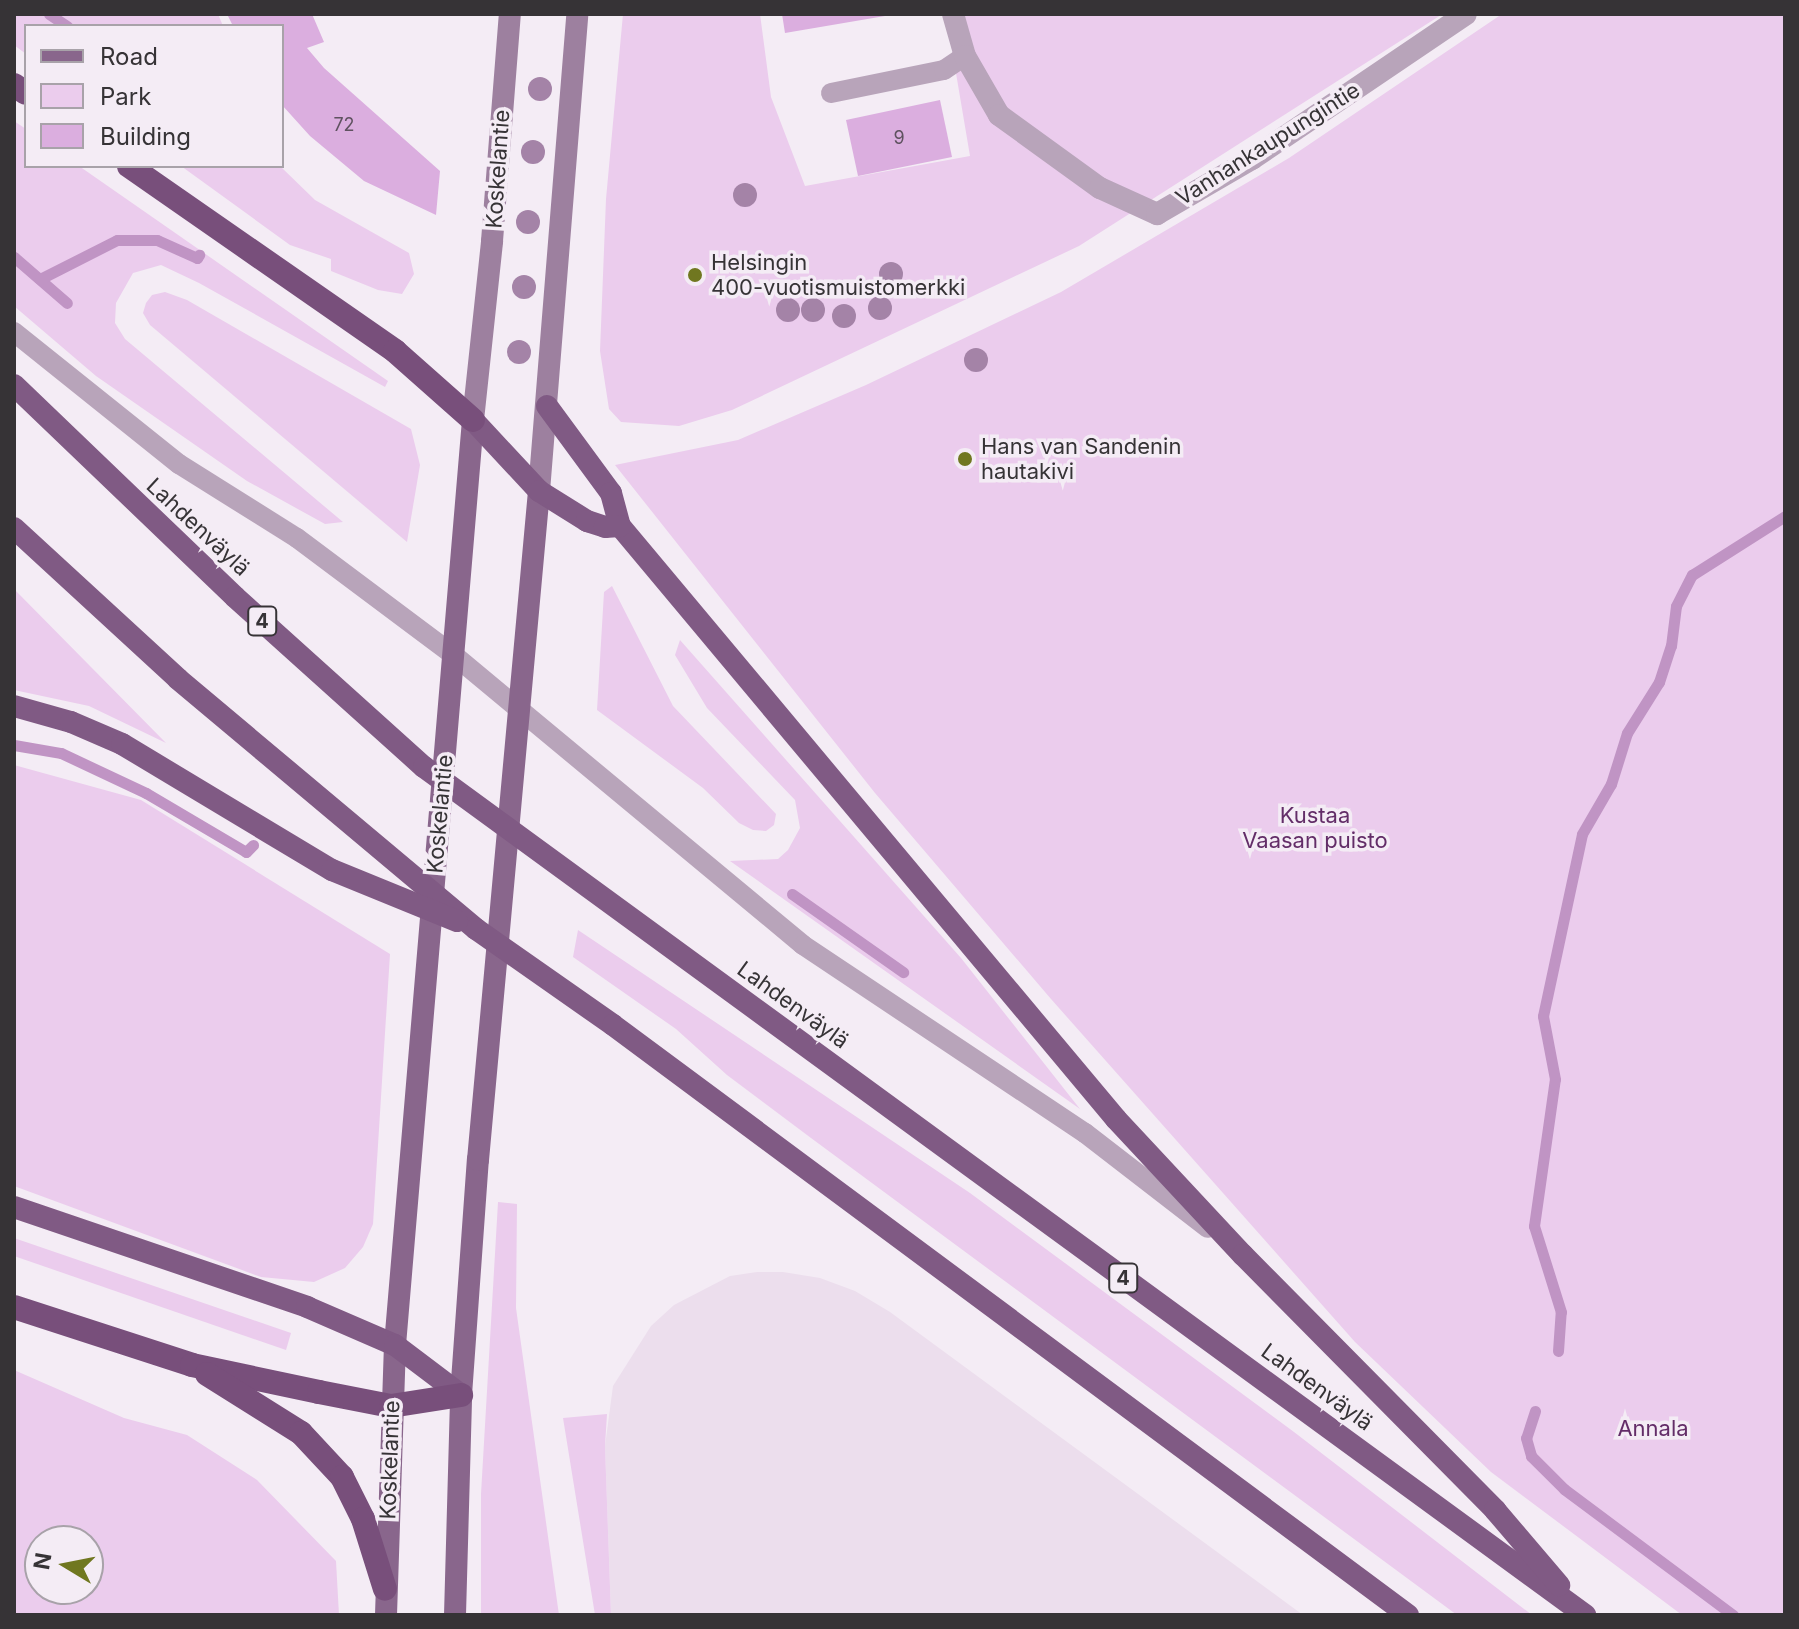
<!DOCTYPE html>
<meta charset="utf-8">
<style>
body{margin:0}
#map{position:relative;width:1799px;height:1629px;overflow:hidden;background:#f4ecf5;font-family:Inter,sans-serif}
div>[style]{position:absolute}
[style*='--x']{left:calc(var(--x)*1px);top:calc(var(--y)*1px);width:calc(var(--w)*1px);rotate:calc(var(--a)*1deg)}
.built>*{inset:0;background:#ecdeed}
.green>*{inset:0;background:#ebcced}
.stream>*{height:11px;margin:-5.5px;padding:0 5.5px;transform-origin:5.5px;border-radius:5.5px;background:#c094c4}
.building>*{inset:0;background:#dbaedf}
.service>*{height:20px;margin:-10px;padding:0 10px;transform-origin:10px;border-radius:10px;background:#b8a4ba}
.minor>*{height:22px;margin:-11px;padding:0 11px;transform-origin:11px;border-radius:11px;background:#b8a4ba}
.secondary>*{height:22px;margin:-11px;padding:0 11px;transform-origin:11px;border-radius:11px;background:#9d809f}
.primary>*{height:22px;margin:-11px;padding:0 11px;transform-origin:11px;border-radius:11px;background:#89668c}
.trunk>*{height:22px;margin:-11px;padding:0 11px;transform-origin:11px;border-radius:11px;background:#805a84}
.motorway>*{height:24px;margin:-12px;padding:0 12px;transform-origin:12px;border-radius:12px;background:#784f7b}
.trees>*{width:24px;height:24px;margin:-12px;border-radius:50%;background:#a483a7}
.dots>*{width:22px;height:22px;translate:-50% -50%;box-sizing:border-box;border:4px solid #f4ecf5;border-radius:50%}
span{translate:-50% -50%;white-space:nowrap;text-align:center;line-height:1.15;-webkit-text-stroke:7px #f4ecf5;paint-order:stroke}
.number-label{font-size:18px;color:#5f5260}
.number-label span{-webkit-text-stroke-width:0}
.shield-label span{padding:2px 6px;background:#f4ecf5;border:2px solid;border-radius:6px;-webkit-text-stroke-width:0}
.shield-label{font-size:20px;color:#363336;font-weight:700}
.street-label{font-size:22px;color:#363336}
.poi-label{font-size:22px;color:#363336}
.left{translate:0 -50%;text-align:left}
.park-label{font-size:22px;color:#632d68}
.frame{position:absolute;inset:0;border:16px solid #363336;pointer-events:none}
.legend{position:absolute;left:24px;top:24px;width:260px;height:144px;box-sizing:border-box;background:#f4ecf5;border:2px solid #a8a2a9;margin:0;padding:10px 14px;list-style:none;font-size:24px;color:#363336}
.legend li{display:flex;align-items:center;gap:16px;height:40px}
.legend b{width:40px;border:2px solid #a8a2a9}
.north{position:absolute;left:24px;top:1525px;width:80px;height:80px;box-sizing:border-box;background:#f4ecf5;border:2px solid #a8a2a9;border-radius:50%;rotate:280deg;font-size:22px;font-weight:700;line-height:32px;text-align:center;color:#363336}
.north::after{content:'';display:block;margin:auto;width:28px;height:36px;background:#707720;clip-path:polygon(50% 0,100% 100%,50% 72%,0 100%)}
</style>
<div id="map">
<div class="built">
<div style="clip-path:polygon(757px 1272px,783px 1272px,820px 1278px,855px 1291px,890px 1312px,1303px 1615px,611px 1615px,605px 1446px,613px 1386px,651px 1326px,674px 1305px,730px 1276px)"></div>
</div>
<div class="green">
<div style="clip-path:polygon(14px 14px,218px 14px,223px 26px,26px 26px,26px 54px,14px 45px)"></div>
<div style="clip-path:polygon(623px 14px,760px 14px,771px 97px,805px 186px,970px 156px,946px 14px,1441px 15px,1079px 246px,732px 410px,679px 426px,621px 422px,609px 409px,600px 351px,606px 199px)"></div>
<div style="clip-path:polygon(1502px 14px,1785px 14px,1785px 1615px,1682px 1615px,1491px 1472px,1355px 1342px,1051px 999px,875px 793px,615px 465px,738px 440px,866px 385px,1061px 292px,1289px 158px)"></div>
<div style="clip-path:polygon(14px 121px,26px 129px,26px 166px,79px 166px,388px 381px,385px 387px,199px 283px,161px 265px,133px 273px,116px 303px,115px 323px,125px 339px,343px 522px,325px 524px,247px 481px,96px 376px,14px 306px)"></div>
<div style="clip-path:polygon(181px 166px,280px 166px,315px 200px,409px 253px,414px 274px,402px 294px,378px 290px,331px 271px,331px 259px,290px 245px)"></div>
<div style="clip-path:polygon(165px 292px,187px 300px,411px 429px,420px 465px,407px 542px,150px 325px,143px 313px,146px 303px,152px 295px)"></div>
<div style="clip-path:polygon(612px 586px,673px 706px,776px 814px,774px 825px,766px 831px,753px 830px,739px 823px,703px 788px,597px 710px,604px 592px)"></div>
<div style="clip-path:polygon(14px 589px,166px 743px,89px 706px,14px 690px)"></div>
<div style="clip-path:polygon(680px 640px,961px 958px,1080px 1109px,730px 861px,778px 859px,788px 850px,800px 828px,795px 800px,707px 708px,675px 655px)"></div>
<div style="clip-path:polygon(14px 765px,141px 800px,390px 954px,373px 1224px,363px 1247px,345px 1268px,314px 1282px,261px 1277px,14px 1186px)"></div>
<div style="clip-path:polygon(578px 930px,970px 1193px,1294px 1432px,1532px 1615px,1457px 1615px,811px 1138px,727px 1075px,676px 1029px,573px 957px)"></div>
<div style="clip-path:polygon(498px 1202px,517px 1204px,516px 1308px,559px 1615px,481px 1615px,481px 1494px)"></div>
<div style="clip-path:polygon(14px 1238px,291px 1333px,286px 1350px,14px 1256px)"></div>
<div style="clip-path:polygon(evenodd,14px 1370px,124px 1418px,187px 1435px,257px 1480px,336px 1561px,339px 1615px,14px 1615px,14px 1370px,40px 1541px,88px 1541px,88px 1589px,40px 1589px,40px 1541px)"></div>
<div style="clip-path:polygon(607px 1414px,605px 1446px,611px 1615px,595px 1615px,563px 1418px)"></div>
</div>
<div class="stream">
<div style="--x:49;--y:14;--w:22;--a:34"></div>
<div style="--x:14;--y:257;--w:70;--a:41"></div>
<div style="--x:40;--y:279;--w:86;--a:-26.9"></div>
<div style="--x:117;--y:240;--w:40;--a:0"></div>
<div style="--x:157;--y:240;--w:44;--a:24.2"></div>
<div style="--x:197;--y:258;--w:4;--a:-56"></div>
<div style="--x:14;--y:745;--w:48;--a:9.7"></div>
<div style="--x:61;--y:753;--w:94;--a:25.2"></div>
<div style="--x:146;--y:793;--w:116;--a:30.5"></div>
<div style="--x:246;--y:852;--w:10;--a:-45"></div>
<div style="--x:792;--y:894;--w:136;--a:35.1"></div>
<div style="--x:1558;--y:1351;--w:39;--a:-86"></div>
<div style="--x:1561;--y:1312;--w:90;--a:-107.4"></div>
<div style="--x:1534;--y:1226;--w:148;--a:-81.9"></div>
<div style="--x:1555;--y:1079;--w:64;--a:-100.8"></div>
<div style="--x:1543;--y:1016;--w:186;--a:-77.9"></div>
<div style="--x:1582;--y:834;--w:58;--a:-59.9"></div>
<div style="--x:1611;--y:784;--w:53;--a:-72.6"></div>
<div style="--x:1627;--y:733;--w:60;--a:-57.9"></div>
<div style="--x:1659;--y:682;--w:38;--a:-72"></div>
<div style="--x:1671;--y:646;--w:40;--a:-82.9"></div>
<div style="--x:1676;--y:606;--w:35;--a:-63"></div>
<div style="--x:1692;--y:575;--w:110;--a:-32.4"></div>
<div style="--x:1535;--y:1411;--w:28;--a:108"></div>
<div style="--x:1526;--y:1438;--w:19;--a:74"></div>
<div style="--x:1531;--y:1456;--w:47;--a:45"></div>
<div style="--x:1564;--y:1489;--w:211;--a:36.7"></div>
</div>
<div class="building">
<div style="clip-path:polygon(227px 14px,312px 14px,324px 42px,307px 48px,324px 68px,440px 171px,436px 215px,364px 181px,310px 136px,282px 105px,282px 26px,233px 26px)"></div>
<div style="clip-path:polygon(782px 14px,885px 14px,885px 16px,785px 33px)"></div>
<div style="clip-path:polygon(940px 100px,952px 157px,858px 176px,846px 120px)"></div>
</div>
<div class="service">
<div style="--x:831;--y:93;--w:115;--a:-11.5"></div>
<div style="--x:944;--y:70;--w:25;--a:-34"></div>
<div style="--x:14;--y:332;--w:211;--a:38.7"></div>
<div style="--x:179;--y:464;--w:139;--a:32.1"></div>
<div style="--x:297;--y:538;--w:197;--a:36.8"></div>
<div style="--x:455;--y:656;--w:452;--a:39.7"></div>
<div style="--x:803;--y:945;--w:339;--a:33.7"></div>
<div style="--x:1085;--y:1133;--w:155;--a:37.7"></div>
</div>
<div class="minor">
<div style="--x:953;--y:14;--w:44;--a:74.1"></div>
<div style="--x:965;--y:56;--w:68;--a:60"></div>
<div style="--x:999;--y:115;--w:125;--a:35.9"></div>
<div style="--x:1100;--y:188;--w:63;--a:24.5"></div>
<div style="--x:1157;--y:214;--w:110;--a:-30.1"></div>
<div style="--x:1252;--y:159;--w:258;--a:-34.1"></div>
</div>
<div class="secondary">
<div style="--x:473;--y:420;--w:180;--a:-83.9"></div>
<div style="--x:492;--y:241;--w:228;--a:-85.5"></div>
<div style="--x:539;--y:491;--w:479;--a:-85.4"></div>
</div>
<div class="primary">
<div style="--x:386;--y:1615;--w:270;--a:-88.1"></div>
<div style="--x:395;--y:1345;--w:928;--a:-85.18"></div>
<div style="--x:455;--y:1615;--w:220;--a:-88.4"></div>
<div style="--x:461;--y:1395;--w:236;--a:-85.9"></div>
<div style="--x:478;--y:1160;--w:672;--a:-84.79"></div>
</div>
<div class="trunk">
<div style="--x:14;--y:385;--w:306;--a:43.8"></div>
<div style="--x:235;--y:597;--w:254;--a:42"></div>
<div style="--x:424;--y:767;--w:1438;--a:36.14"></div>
<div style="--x:547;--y:406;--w:108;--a:53.7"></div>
<div style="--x:611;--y:493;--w:34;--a:75"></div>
<div style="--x:620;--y:526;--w:773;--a:50.09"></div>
<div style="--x:1116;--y:1119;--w:186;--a:47"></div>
<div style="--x:1243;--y:1255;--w:359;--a:45.3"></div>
<div style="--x:1495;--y:1510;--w:99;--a:49.5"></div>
<div style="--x:473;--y:420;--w:97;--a:47.1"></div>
<div style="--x:539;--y:491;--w:57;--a:32"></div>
<div style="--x:587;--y:521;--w:19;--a:18"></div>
<div style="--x:605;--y:527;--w:15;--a:-4"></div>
<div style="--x:14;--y:528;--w:223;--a:42.6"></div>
<div style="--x:178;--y:679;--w:389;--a:40"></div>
<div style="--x:476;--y:929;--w:167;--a:35"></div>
<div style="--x:613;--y:1025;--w:990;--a:36.58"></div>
<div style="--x:14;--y:706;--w:59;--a:15.7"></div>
<div style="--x:71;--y:722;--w:56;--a:23.3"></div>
<div style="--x:122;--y:744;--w:245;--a:31"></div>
<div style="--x:332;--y:870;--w:135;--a:22.2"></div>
<div style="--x:14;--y:1207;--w:310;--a:18.8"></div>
<div style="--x:307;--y:1307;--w:96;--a:23.4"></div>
<div style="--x:395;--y:1345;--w:83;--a:37.1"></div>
</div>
<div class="motorway">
<div style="--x:14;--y:85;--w:14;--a:34"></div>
<div style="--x:129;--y:166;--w:324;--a:34.8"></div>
<div style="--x:395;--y:351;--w:104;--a:41.5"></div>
<div style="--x:14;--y:1307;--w:187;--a:18"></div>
<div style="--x:192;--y:1365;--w:130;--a:12"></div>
<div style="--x:319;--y:1392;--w:73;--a:11"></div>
<div style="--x:391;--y:1406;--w:71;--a:-8.9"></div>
<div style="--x:207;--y:1374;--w:111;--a:32.1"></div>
<div style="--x:301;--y:1433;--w:60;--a:47"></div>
<div style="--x:342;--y:1477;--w:47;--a:63.4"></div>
<div style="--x:363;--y:1519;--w:73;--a:72.6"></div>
</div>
<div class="trees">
<div style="left:540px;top:89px"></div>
<div style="left:533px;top:152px"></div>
<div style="left:745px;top:195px"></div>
<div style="left:528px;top:222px"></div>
<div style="left:891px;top:274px"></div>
<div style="left:524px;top:287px"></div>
<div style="left:880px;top:308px"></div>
<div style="left:788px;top:310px"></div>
<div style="left:813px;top:310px"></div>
<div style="left:844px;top:316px"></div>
<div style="left:519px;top:352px"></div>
<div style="left:976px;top:360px"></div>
</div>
<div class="dots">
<div style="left:695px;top:275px;background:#707720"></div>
<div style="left:965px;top:459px;background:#707720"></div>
</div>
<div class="number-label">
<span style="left:344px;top:125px">72</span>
<span style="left:899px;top:138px">9</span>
</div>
<div class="shield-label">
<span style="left:262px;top:621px">4</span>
<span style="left:1123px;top:1278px">4</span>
</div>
<div class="street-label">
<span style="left:1268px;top:144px;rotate:-32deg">Vanhankaupungintie</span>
<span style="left:498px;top:169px;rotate:-86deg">Koskelantie</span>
<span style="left:198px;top:527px;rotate:43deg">Lahdenväylä</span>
<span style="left:440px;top:814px;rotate:-85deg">Koskelantie</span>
<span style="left:793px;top:1005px;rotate:36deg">Lahdenväylä</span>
<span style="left:1317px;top:1387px;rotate:36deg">Lahdenväylä</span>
<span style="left:390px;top:1460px;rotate:-88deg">Koskelantie</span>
</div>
<div class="poi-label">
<span class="left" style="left:711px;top:275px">Helsingin<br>400-vuotismuistomerkki</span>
<span class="left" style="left:981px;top:459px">Hans van Sandenin<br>hautakivi</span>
</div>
<div class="park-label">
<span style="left:1315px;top:828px">Kustaa<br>Vaasan puisto</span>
<span style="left:1653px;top:1429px">Annala</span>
</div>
<div class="frame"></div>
<ul class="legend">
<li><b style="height:10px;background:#89668c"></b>Road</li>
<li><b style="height:22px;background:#ebcced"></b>Park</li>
<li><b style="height:22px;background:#dbaedf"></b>Building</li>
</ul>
<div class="north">N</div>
</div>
